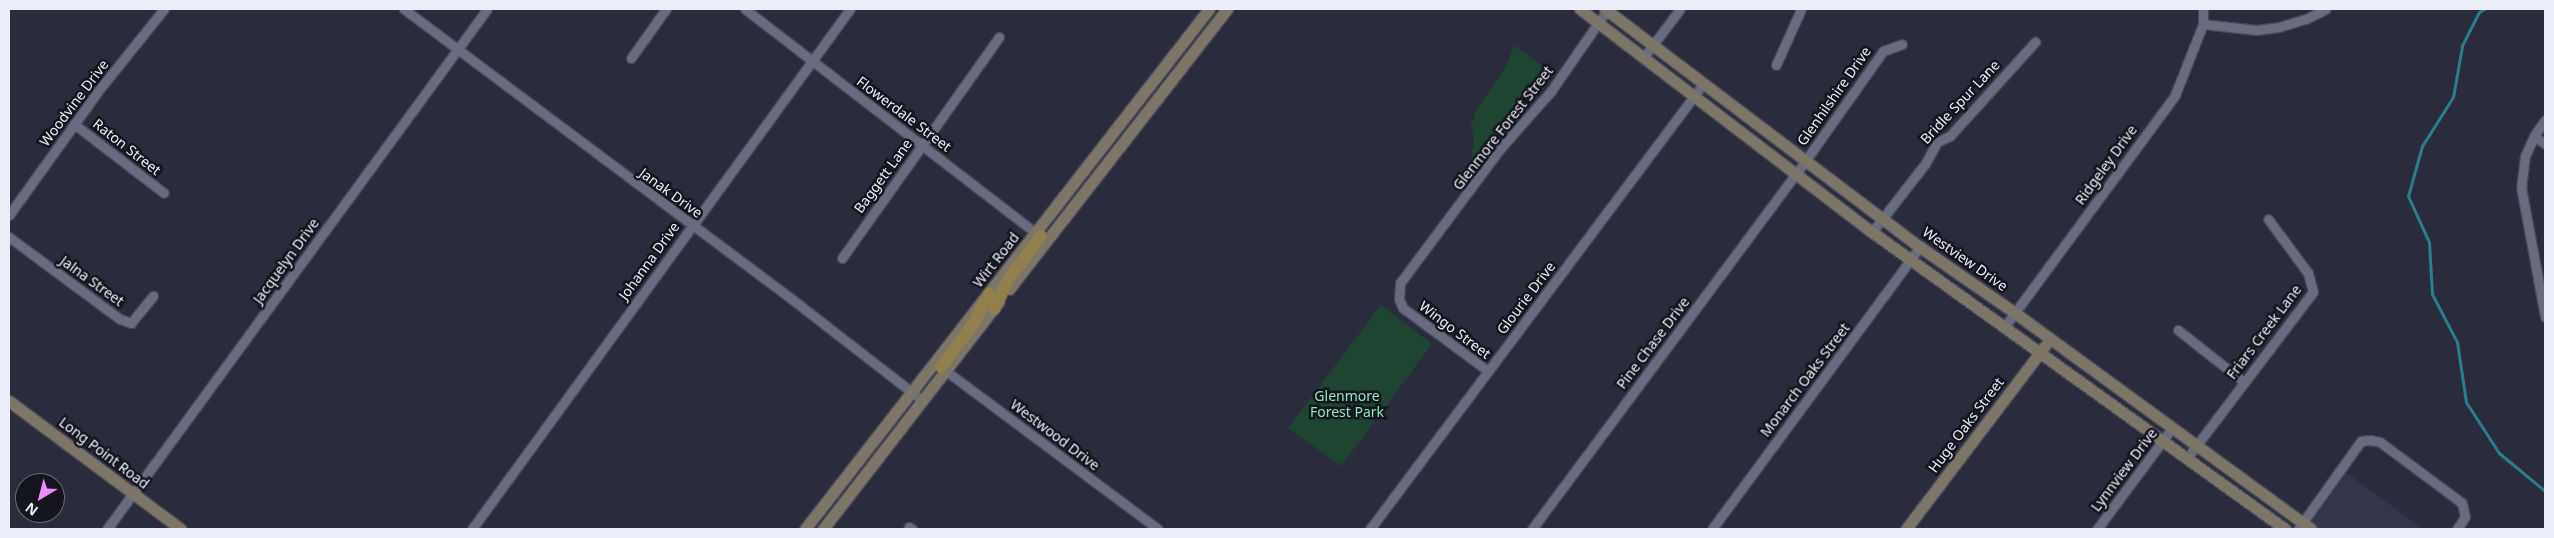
<!DOCTYPE html>
<style>
body{margin:0}
#map{position:relative;width:2554px;height:538px;overflow:hidden;background:#2a2c3e;font-family:"Noto Sans",sans-serif}
div>[style]{position:absolute}
[style*='--x']{left:calc(var(--x)*1px);top:calc(var(--y)*1px);width:calc(var(--w)*1px);rotate:calc(var(--a)*1deg)}
.built>*{inset:0;background:#32354c}
.green>*{inset:0;background:#1d4532}
.stream>*{height:3px;margin:-1.5px;padding:0 1.5px;transform-origin:1.5px;border-radius:1.5px;background:#2c7d8e}
.roads{filter:drop-shadow(1px 0 #474857) drop-shadow(-1px 0 #474857) drop-shadow(0 1px #474857) drop-shadow(0 -1px #474857)}
.street>*{height:9px;margin:-4.5px;padding:0 4.5px;transform-origin:4.5px;border-radius:4.5px;background:#696c80}
.secondary>*{height:11px;margin:-5.5px;padding:0 5.5px;transform-origin:5.5px;border-radius:5.5px;background:#7d7567}
.primary>*{height:12px;margin:-6px;padding:0 6px;transform-origin:6px;border-radius:6px;background:#917f4e}
span{translate:-50% -50%;white-space:nowrap;text-align:center;line-height:1.15;-webkit-text-stroke:5px #14151d;paint-order:stroke}
.street-label{font-size:14px;color:#ebedf9}
.park-label{font-size:14px;color:#8be8ba}
.frame{position:absolute;inset:0;border:10px solid #ebedf9;pointer-events:none}
.north{position:absolute;left:15px;top:473px;width:50px;height:50px;box-sizing:border-box;background:#14151d;border:1px solid #6a6b75;border-radius:50%;rotate:217deg;font-size:14px;font-weight:700;line-height:20px;text-align:center;color:#ebedf9}
.north::after{content:'';display:block;margin:auto;width:18px;height:22px;background:#e98dfe;clip-path:polygon(50% 0,100% 100%,50% 72%,0 100%)}
</style>
<div id="map">
<div class="built">
<div style="clip-path:polygon(2344px 471px,2423px 529px,2320px 529px,2308px 521px)"></div>
</div>
<div class="green">
<div style="clip-path:polygon(1514px 45px,1544px 67px,1470px 163px,1474px 140px,1473px 131px,1470px 129px,1476px 110px,1506px 67px)"></div>
<div style="clip-path:polygon(1381px 305px,1432px 344px,1341px 466px,1288px 428px)"></div>
</div>
<div class="stream">
<div style="--x:2484;--y:9;--w:6;--a:149"></div>
<div style="--x:2479;--y:12;--w:38;--a:117"></div>
<div style="--x:2462;--y:46;--w:52;--a:100"></div>
<div style="--x:2453;--y:97;--w:58;--a:122.3"></div>
<div style="--x:2422;--y:146;--w:52;--a:105.6"></div>
<div style="--x:2408;--y:196;--w:51;--a:65.5"></div>
<div style="--x:2429;--y:242;--w:52;--a:86.7"></div>
<div style="--x:2432;--y:294;--w:54;--a:62.5"></div>
<div style="--x:2457;--y:342;--w:61;--a:81.5"></div>
<div style="--x:2466;--y:402;--w:61;--a:57.1"></div>
<div style="--x:2499;--y:453;--w:60;--a:39.6"></div>
</div>
<div class="roads">
<div class="street">
<div style="--x:404;--y:9;--w:497;--a:36.8"></div>
<div style="--x:802;--y:307;--w:152;--a:37.8"></div>
<div style="--x:745;--y:9;--w:372;--a:37.6"></div>
<div style="--x:2203;--y:24;--w:54;--a:6.3"></div>
<div style="--x:2257;--y:30;--w:22;--a:-8"></div>
<div style="--x:2279;--y:27;--w:28;--a:-17"></div>
<div style="--x:2306;--y:19;--w:22;--a:-27"></div>
<div style="--x:631;--y:58;--w:60;--a:-54.5"></div>
<div style="--x:1643;--y:58;--w:61;--a:-52.9"></div>
<div style="--x:1776;--y:65;--w:61;--a:-65.9"></div>
<div style="--x:2545;--y:120;--w:19;--a:125"></div>
<div style="--x:2534;--y:136;--w:22;--a:114"></div>
<div style="--x:2525;--y:156;--w:31;--a:97"></div>
<div style="--x:2521;--y:187;--w:132;--a:79.5"></div>
<div style="--x:74;--y:124;--w:113;--a:37.5"></div>
<div style="--x:2534;--y:136;--w:14;--a:36"></div>
<div style="--x:9;--y:215;--w:153;--a:-54.3"></div>
<div style="--x:98;--y:91;--w:105;--a:-51.2"></div>
<div style="--x:1872;--y:232;--w:86;--a:-52.1"></div>
<div style="--x:1925;--y:164;--w:25;--a:-61"></div>
<div style="--x:1937;--y:142;--w:14;--a:-25"></div>
<div style="--x:1950;--y:136;--w:127;--a:-47.9"></div>
<div style="--x:9;--y:237;--w:138;--a:36.5"></div>
<div style="--x:120;--y:319;--w:12;--a:20"></div>
<div style="--x:131;--y:323;--w:35;--a:-51"></div>
<div style="--x:842;--y:258;--w:271;--a:-54.6"></div>
<div style="--x:2005;--y:326;--w:287;--a:-53.6"></div>
<div style="--x:2175;--y:95;--w:76;--a:-68.5"></div>
<div style="--x:2203;--y:24;--w:15;--a:-90"></div>
<div style="--x:2178;--y:330;--w:84;--a:38.2"></div>
<div style="--x:942;--y:368;--w:269;--a:36.7"></div>
<div style="--x:1488;--y:371;--w:106;--a:-143.5"></div>
<div style="--x:1403;--y:308;--w:10;--a:-114"></div>
<div style="--x:1399;--y:299;--w:16;--a:-86"></div>
<div style="--x:1400;--y:283;--w:166;--a:-53.3"></div>
<div style="--x:1499;--y:150;--w:79;--a:-48.6"></div>
<div style="--x:1551;--y:91;--w:98;--a:-55.3"></div>
<div style="--x:2187;--y:458;--w:208;--a:-52.8"></div>
<div style="--x:2313;--y:292;--w:20;--a:-105"></div>
<div style="--x:2308;--y:273;--w:67;--a:-126.5"></div>
<div style="--x:107;--y:529;--w:644;--a:-53.84"></div>
<div style="--x:472;--y:529;--w:643;--a:-53.99"></div>
<div style="--x:908;--y:529;--w:2;--a:-63"></div>
<div style="--x:909;--y:527;--w:4;--a:34"></div>
<div style="--x:1370;--y:529;--w:556;--a:-53.19"></div>
<div style="--x:1532;--y:529;--w:442;--a:-53.4"></div>
<div style="--x:1796;--y:174;--w:151;--a:-54.7"></div>
<div style="--x:1883;--y:51;--w:20;--a:-20"></div>
<div style="--x:1712;--y:529;--w:350;--a:-53.6"></div>
<div style="--x:2097;--y:529;--w:126;--a:-53.4"></div>
<div style="--x:2298;--y:529;--w:108;--a:-54.4"></div>
<div style="--x:2361;--y:441;--w:9;--a:-6"></div>
<div style="--x:2370;--y:440;--w:10;--a:11"></div>
<div style="--x:2380;--y:442;--w:102;--a:36.6"></div>
<div style="--x:2462;--y:503;--w:14;--a:78"></div>
<div style="--x:2465;--y:517;--w:14;--a:124"></div>
</div>
<div class="secondary">
<div style="--x:1580;--y:9;--w:367;--a:37.4"></div>
<div style="--x:1872;--y:232;--w:509;--a:35.72"></div>
<div style="--x:1605;--y:9;--w:395;--a:37.1"></div>
<div style="--x:1920;--y:247;--w:116;--a:34.8"></div>
<div style="--x:2015;--y:313;--w:366;--a:36.1"></div>
<div style="--x:1009;--y:289;--w:355;--a:-52.1"></div>
<div style="--x:9;--y:401;--w:214;--a:36.7"></div>
<div style="--x:805;--y:529;--w:658;--a:-52.16"></div>
<div style="--x:823;--y:529;--w:288;--a:-52.3"></div>
<div style="--x:1906;--y:529;--w:230;--a:-52.8"></div>
</div>
<div class="primary">
<div style="--x:994;--y:309;--w:32;--a:-64"></div>
<div style="--x:1008;--y:280;--w:55;--a:-53.1"></div>
<div style="--x:941;--y:367;--w:55;--a:-53.1"></div>
<div style="--x:974;--y:323;--w:33;--a:-63"></div>
</div>
</div>
<div class="street-label">
<span style="left:1834px;top:96px;rotate:-55deg">Glenhilshire Drive</span>
<span style="left:1960px;top:102px;rotate:-47deg">Bridle Spur Lane</span>
<span style="left:74px;top:103px;rotate:-53deg">Woodvine Drive</span>
<span style="left:904px;top:114px;rotate:37deg">Flowerdale Street</span>
<span style="left:1503px;top:128px;rotate:-52deg">Glenmore Forest Street</span>
<span style="left:127px;top:147px;rotate:38deg">Raton Street</span>
<span style="left:2106px;top:165px;rotate:-54deg">Ridgeley Drive</span>
<span style="left:883px;top:176px;rotate:-54deg">Baggett Lane</span>
<span style="left:671px;top:193px;rotate:36deg">Janak Drive</span>
<span style="left:1965px;top:259px;rotate:35deg">Westview Drive</span>
<span style="left:996px;top:260px;rotate:-52deg">Wirt Road</span>
<span style="left:286px;top:261px;rotate:-54deg">Jacquelyn Drive</span>
<span style="left:649px;top:261px;rotate:-54deg">Johanna Drive</span>
<span style="left:92px;top:281px;rotate:36deg">Jalna Street</span>
<span style="left:1526px;top:298px;rotate:-53deg">Glourie Drive</span>
<span style="left:1455px;top:330px;rotate:37deg">Wingo Street</span>
<span style="left:2264px;top:332px;rotate:-53deg">Friars Creek Lane</span>
<span style="left:1653px;top:343px;rotate:-53deg">Pine Chase Drive</span>
<span style="left:1805px;top:380px;rotate:-53deg">Monarch Oaks Street</span>
<span style="left:1966px;top:425px;rotate:-53deg">Huge Oaks Street</span>
<span style="left:1055px;top:435px;rotate:37deg">Westwood Drive</span>
<span style="left:104px;top:453px;rotate:37deg">Long Point Road</span>
<span style="left:2124px;top:470px;rotate:-53deg">Lynnview Drive</span>
</div>
<div class="park-label">
<span style="left:1347px;top:404px">Glenmore<br>Forest Park</span>
</div>
<div class="frame"></div>
<div class="north">N</div>
</div>
